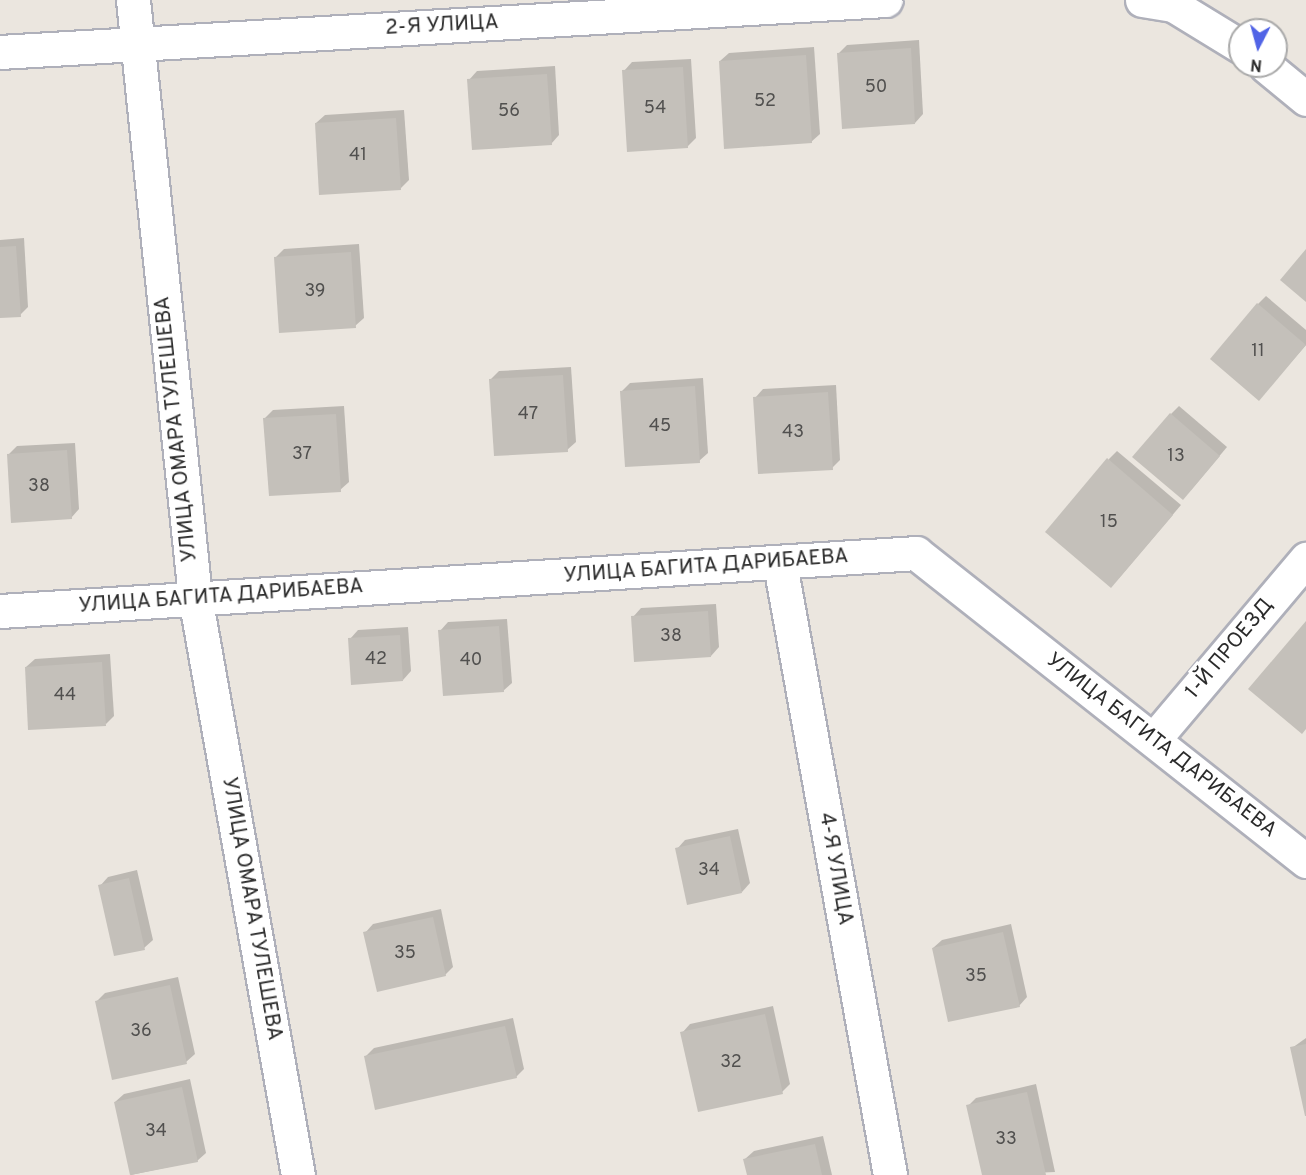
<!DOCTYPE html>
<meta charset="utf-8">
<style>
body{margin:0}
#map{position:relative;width:1306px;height:1175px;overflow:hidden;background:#ebe6df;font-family:Overpass,sans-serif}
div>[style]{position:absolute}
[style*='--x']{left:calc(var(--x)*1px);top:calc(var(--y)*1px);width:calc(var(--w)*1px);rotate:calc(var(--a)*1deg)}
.shadow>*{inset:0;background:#0003}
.building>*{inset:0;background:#c4c0ba}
.roads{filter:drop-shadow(2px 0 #afb0ba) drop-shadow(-2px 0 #afb0ba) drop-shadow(0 2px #afb0ba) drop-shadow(0 -2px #afb0ba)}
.minor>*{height:33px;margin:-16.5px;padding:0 16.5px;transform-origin:16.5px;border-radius:16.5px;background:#fff}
span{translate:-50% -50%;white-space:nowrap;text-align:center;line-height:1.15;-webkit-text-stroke:6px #fff;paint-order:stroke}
.number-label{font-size:18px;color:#51504f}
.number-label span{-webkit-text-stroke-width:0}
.street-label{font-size:21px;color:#2b2b2b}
.north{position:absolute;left:1228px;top:18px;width:60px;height:60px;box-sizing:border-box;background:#fff;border:2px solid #aaa;border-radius:50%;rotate:186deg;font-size:16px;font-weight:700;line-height:24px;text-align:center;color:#2b2b2b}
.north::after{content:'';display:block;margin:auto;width:21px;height:27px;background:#5164e6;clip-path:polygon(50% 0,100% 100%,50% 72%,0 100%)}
</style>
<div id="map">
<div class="shadow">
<div style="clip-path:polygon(919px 40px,923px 114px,915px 123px,839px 53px,847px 45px)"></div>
<div style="clip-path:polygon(814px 47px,820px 134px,811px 142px,720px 61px,729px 53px)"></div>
<div style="clip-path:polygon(691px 59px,696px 138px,687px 147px,624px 71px,632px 62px)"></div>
<div style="clip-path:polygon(555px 66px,559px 135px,551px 144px,469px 80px,477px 71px)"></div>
<div style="clip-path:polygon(404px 110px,409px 180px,400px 189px,316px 123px,325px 115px)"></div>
<div style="clip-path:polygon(24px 238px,28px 307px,20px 315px,0 316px,0 240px)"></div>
<div style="clip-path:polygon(359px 244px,364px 318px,355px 326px,276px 257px,284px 249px)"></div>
<div style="clip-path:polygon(1266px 296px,1306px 330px,1306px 345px,1267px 390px,1258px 304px)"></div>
<div style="clip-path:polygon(571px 367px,576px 442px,567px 450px,490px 380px,499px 371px)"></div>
<div style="clip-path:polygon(703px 378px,708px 453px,699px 461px,622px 391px,630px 383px)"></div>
<div style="clip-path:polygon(836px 385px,840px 460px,832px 468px,755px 398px,763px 389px)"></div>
<div style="clip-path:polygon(344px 406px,349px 482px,340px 490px,265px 418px,273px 410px)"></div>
<div style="clip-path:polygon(1179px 406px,1227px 447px,1191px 490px,1171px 414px)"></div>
<div style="clip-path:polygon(75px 443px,79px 509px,71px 518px,8px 455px,17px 446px)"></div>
<div style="clip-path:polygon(1117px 451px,1181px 505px,1119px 578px,1109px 459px)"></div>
<div style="clip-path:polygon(716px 604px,719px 647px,711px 656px,633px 617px,641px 608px)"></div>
<div style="clip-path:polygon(507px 619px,512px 683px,503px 691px,440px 631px,448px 622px)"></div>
<div style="clip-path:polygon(408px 627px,411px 671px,403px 680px,350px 639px,358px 630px)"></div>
<div style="clip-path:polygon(110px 654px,114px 716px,106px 724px,26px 667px,35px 659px)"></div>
<div style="clip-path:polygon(738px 829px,750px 883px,742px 892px,677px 849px,685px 840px)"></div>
<div style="clip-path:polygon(137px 870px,153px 940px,144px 948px,100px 886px,108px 877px)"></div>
<div style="clip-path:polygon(441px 909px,453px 967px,445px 975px,365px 933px,373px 924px)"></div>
<div style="clip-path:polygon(1011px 924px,1027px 997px,1019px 1006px,933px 948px,942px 940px)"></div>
<div style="clip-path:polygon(178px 977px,195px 1054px,186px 1062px,97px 1001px,105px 993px)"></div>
<div style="clip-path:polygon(773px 1006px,790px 1084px,782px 1092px,682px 1033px,690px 1024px)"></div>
<div style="clip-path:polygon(513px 1018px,524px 1069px,516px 1077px,365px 1057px,374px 1048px)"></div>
<div style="clip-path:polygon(1306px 1038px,1306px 1113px,1292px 1048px)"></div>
<div style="clip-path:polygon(190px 1079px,206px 1153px,197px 1161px,131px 1175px,115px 1102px,124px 1094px)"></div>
<div style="clip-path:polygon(1036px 1084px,1055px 1172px,983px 1175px,968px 1106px,976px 1098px)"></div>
<div style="clip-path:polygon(823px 1136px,832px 1175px,749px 1175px,745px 1159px,754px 1151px)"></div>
</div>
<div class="building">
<div style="clip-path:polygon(911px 48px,915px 124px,842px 129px,837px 53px)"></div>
<div style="clip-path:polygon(806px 55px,812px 143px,724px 149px,719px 61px)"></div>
<div style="clip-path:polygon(683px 67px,688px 148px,627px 152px,622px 70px)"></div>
<div style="clip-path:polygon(547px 74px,552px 145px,472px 150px,467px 79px)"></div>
<div style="clip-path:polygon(396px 118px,401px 190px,319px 195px,315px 123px)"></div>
<div style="clip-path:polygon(16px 246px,21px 317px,0 318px,0 247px)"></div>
<div style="clip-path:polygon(1306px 249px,1306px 302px,1280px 280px)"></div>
<div style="clip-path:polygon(351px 252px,356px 328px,279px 333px,274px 257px)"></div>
<div style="clip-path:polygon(1257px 303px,1306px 345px,1259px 401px,1210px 359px)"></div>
<div style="clip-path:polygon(563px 375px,568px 452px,494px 456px,489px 379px)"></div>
<div style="clip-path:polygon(695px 386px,700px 463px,625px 467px,620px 391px)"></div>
<div style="clip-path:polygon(828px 392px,833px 470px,758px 474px,753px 397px)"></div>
<div style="clip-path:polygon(1170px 413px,1220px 456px,1183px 500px,1132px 457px)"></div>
<div style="clip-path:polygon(336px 414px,341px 492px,269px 496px,263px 418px)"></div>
<div style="clip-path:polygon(67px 450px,72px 519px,11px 523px,7px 454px)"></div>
<div style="clip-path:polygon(1107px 458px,1173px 515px,1111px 588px,1045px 532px)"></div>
<div style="clip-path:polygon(708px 611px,711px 657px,634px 662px,631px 616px)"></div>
<div style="clip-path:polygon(1306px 621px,1306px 729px,1302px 734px,1248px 689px)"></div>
<div style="clip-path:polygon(499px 626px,504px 692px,443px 696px,438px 630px)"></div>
<div style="clip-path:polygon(400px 635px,403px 681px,351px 685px,348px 638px)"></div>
<div style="clip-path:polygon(102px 662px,106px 726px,28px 730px,25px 667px)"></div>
<div style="clip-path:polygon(730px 836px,742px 893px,687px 905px,675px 848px)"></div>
<div style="clip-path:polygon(129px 878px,145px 950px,114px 956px,98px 885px)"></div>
<div style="clip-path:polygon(433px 917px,446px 976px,377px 992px,363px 932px)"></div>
<div style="clip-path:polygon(1003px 932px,1020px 1007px,948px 1022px,932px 948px)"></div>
<div style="clip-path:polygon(170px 985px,187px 1064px,112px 1080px,95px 1001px)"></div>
<div style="clip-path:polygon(765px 1014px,783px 1094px,698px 1112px,680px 1032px)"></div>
<div style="clip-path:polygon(505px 1026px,517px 1078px,375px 1110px,364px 1056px)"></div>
<div style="clip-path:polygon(1306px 1044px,1306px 1116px,1305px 1116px,1290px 1047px)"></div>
<div style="clip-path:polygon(182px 1087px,198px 1162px,130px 1175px,114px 1102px)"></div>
<div style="clip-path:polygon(1027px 1092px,1046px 1175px,982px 1175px,966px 1105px)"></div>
<div style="clip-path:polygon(815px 1144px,822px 1175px,747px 1175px,743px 1159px)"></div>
</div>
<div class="roads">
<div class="minor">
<div style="--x:133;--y:0;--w:600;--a:84.07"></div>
<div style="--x:195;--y:597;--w:587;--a:79.9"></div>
<div style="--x:1142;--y:0;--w:31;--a:9"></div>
<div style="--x:1173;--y:5;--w:79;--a:31.5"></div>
<div style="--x:0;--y:52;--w:887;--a:-3.36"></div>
<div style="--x:1266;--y:66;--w:52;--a:39.5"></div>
<div style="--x:780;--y:564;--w:621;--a:79.79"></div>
<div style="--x:0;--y:611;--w:918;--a:-3.62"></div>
<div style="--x:916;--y:553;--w:497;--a:38.3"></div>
<div style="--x:1154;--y:739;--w:236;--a:-49.8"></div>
</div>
</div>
<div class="number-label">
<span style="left:876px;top:88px">50</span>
<span style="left:765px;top:102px">52</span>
<span style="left:655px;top:109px">54</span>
<span style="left:509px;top:112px">56</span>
<span style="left:358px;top:156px">41</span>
<span style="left:315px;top:292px">39</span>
<span style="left:1258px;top:352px">11</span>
<span style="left:528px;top:415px">47</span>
<span style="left:660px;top:427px">45</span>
<span style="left:793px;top:433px">43</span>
<span style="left:302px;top:455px">37</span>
<span style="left:1176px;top:457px">13</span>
<span style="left:39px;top:487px">38</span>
<span style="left:1109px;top:523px">15</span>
<span style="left:671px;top:637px">38</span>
<span style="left:376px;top:660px">42</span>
<span style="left:471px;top:661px">40</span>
<span style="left:65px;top:696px">44</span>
<span style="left:709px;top:871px">34</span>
<span style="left:405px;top:954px">35</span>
<span style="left:976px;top:977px">35</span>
<span style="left:141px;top:1032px">36</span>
<span style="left:731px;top:1063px">32</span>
<span style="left:156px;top:1132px">34</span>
<span style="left:1006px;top:1140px">33</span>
</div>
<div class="street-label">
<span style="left:442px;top:26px;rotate:-3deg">2-Я УЛИЦА</span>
<span style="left:177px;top:429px;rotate:-96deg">УЛИЦА ОМАРА ТУЛЕШЕВА</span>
<span style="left:706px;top:567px;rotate:-4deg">УЛИЦА БАГИТА ДАРИБАЕВА</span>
<span style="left:221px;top:597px;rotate:-4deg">УЛИЦА БАГИТА ДАРИБАЕВА</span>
<span style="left:1230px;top:649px;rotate:-50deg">1-Й ПРОЕЗД</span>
<span style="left:1161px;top:746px;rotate:38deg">УЛИЦА БАГИТА ДАРИБАЕВА</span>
<span style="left:835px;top:869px;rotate:80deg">4-Я УЛИЦА</span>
<span style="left:251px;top:909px;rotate:80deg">УЛИЦА ОМАРА ТУЛЕШЕВА</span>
</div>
<div class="north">N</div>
</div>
